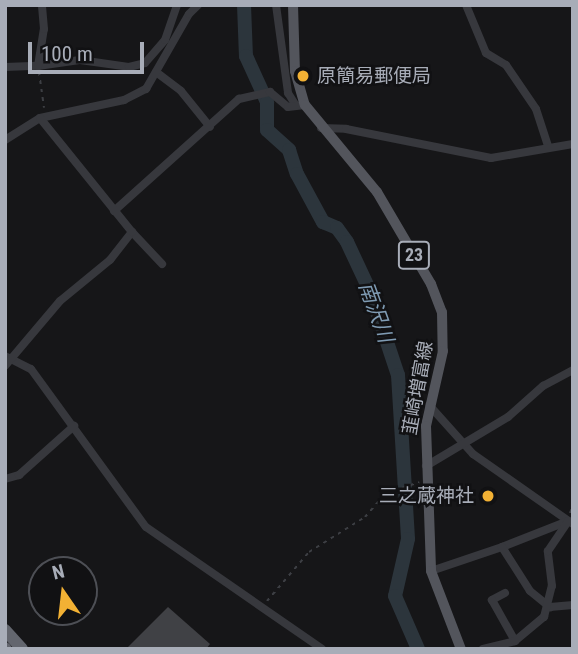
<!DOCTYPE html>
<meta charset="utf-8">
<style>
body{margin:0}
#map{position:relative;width:578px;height:654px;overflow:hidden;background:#161618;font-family:"Roboto Condensed","Noto Sans JP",sans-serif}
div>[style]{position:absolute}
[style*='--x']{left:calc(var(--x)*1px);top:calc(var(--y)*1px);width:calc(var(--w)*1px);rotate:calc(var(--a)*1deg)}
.river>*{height:14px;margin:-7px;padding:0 7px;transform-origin:7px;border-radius:7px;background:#2c353c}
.building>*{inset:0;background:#404145}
.path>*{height:2px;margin-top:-1px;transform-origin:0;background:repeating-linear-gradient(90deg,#3d3f44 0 3.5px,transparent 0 8.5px)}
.minor>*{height:8px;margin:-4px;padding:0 4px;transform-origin:4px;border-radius:4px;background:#37383d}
.major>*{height:10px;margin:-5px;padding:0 5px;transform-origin:5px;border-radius:5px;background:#53555c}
.highway>*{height:12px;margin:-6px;padding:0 6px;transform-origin:6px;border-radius:6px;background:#63666e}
.dots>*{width:19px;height:19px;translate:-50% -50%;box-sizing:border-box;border:4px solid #111113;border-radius:50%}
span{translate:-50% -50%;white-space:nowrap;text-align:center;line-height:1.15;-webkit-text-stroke:5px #111113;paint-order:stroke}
.shield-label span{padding:2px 5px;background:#111113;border:2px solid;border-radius:5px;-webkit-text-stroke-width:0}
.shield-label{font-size:18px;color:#a8adb8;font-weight:700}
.poi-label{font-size:19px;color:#a8adb8}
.left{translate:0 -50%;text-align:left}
.right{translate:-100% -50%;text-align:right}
.street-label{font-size:19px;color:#a8adb8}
.water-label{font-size:21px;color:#7f9bb3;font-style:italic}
.frame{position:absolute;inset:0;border:7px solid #a8adb8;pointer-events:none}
.north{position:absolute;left:28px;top:556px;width:70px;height:70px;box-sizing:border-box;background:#111113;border:2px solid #4d4f55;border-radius:50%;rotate:346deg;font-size:19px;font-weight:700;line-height:28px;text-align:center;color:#a8adb8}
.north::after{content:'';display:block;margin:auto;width:24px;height:32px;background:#f2b134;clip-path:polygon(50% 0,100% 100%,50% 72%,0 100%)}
.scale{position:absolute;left:28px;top:42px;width:116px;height:32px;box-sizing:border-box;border:4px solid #a8adb8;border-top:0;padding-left:9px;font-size:21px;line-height:24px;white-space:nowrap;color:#a8adb8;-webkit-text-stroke:5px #111113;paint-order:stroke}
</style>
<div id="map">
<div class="river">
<div style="--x:244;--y:5;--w:51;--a:87.8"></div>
<div style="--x:246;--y:56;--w:51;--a:65.5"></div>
<div style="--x:267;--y:102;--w:28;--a:90"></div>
<div style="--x:267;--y:130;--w:30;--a:42"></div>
<div style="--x:289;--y:150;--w:25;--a:72"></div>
<div style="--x:297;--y:174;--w:55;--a:61.6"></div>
<div style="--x:323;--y:222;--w:15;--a:23"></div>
<div style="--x:337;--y:228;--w:17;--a:54"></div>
<div style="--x:347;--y:242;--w:54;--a:64.9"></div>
<div style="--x:370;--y:291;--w:89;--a:71.6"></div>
<div style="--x:398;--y:375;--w:164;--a:86.5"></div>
<div style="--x:408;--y:539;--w:58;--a:102.8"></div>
<div style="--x:395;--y:596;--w:58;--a:66.5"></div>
</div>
<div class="building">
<div style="clip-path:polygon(168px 607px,210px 644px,206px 649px,126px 649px)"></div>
</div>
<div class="path">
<div style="--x:39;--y:72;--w:36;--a:82"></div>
<div style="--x:570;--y:513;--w:8;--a:-67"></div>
<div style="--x:267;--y:601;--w:65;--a:-49.4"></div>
<div style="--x:309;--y:552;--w:66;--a:-32"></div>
<div style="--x:365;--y:517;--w:32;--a:-49"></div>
<div style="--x:386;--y:493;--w:35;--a:-18"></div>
</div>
<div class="minor">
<div style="--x:276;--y:5;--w:89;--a:82.2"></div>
<div style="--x:288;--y:93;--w:15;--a:58"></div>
<div style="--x:466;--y:5;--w:52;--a:67.4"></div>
<div style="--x:486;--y:53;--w:23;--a:31"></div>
<div style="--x:506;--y:65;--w:53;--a:55.7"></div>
<div style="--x:536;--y:109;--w:40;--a:72"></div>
<div style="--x:38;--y:66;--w:42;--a:-8.1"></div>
<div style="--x:80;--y:60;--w:49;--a:8.1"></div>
<div style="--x:129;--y:67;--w:16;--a:-14"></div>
<div style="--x:145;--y:63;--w:30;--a:-49"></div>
<div style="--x:165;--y:40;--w:37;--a:-71"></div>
<div style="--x:5;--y:67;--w:33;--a:-2"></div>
<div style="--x:38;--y:66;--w:37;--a:-81"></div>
<div style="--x:44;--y:29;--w:24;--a:-95"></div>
<div style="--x:156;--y:72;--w:31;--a:37"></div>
<div style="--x:181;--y:91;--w:46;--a:51.1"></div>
<div style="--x:321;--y:128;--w:25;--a:2"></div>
<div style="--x:346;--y:129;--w:148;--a:11.3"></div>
<div style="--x:491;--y:158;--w:83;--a:-9.7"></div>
<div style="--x:5;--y:140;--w:41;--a:-32.2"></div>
<div style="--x:40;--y:118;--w:86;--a:-12.1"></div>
<div style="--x:124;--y:100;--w:25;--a:-27"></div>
<div style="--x:146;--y:89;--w:86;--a:-60.2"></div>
<div style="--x:189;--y:14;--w:13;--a:-45"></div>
<div style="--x:114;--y:211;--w:168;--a:-41.9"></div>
<div style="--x:239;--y:99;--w:32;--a:-13"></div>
<div style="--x:270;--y:92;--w:23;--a:40"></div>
<div style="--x:288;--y:107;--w:17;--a:-7"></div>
<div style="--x:132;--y:232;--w:44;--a:46.8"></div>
<div style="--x:5;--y:356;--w:29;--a:27"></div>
<div style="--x:31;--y:369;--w:195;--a:54"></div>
<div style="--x:146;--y:527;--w:214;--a:34.7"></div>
<div style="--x:5;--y:366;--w:85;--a:-49.8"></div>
<div style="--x:60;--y:301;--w:65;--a:-39.4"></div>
<div style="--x:110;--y:260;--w:36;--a:-52"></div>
<div style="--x:132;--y:232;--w:146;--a:-128.9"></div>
<div style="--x:429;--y:405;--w:66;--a:48.1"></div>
<div style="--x:473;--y:454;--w:122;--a:35"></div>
<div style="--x:426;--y:466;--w:96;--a:-30.9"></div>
<div style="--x:508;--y:417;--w:47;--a:-41.5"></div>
<div style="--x:543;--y:386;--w:34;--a:-28"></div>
<div style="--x:5;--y:479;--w:15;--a:-16"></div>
<div style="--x:19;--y:475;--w:74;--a:-41.7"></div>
<div style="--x:502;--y:547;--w:71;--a:-21.5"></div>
<div style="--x:431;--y:571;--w:75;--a:-18.7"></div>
<div style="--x:502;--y:547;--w:52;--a:57.5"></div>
<div style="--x:530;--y:591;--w:26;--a:39"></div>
<div style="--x:550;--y:607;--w:23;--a:-5"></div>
<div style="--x:505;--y:593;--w:15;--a:152"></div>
<div style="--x:492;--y:600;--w:47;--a:60.7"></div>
<div style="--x:483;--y:649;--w:33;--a:-14"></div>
<div style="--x:515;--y:641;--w:38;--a:-40"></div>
<div style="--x:544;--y:617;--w:32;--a:-76"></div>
<div style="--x:552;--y:586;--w:35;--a:-97"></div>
<div style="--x:548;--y:551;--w:36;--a:-56"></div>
</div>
<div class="major">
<div style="--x:293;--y:5;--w:66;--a:88.3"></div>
<div style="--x:295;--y:71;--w:35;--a:74"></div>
<div style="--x:305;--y:105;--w:113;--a:50.4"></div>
<div style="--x:377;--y:192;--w:107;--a:59.6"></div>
<div style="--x:431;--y:284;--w:30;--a:69"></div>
<div style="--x:442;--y:312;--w:39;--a:89"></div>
<div style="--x:443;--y:351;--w:77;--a:102.8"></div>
<div style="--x:426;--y:426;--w:145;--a:88"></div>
<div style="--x:431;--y:571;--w:84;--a:69"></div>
</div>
<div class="highway">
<div style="--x:5;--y:630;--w:25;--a:48"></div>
<div style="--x:5;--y:648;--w:1;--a:45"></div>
</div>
<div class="dots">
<div style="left:303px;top:76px;background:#f2b134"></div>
<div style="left:488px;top:496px;background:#f2b134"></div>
</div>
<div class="shield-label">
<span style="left:414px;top:255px">23</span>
</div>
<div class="poi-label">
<span class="left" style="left:317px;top:76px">原簡易郵便局</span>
<span class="right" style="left:474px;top:496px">三之蔵神社</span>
</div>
<div class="street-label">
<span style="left:418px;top:388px;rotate:-80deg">韮崎増富線</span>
</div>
<div class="water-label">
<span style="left:376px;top:312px;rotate:70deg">南沢川</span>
</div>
<div class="frame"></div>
<div class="north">N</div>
<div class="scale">100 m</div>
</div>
